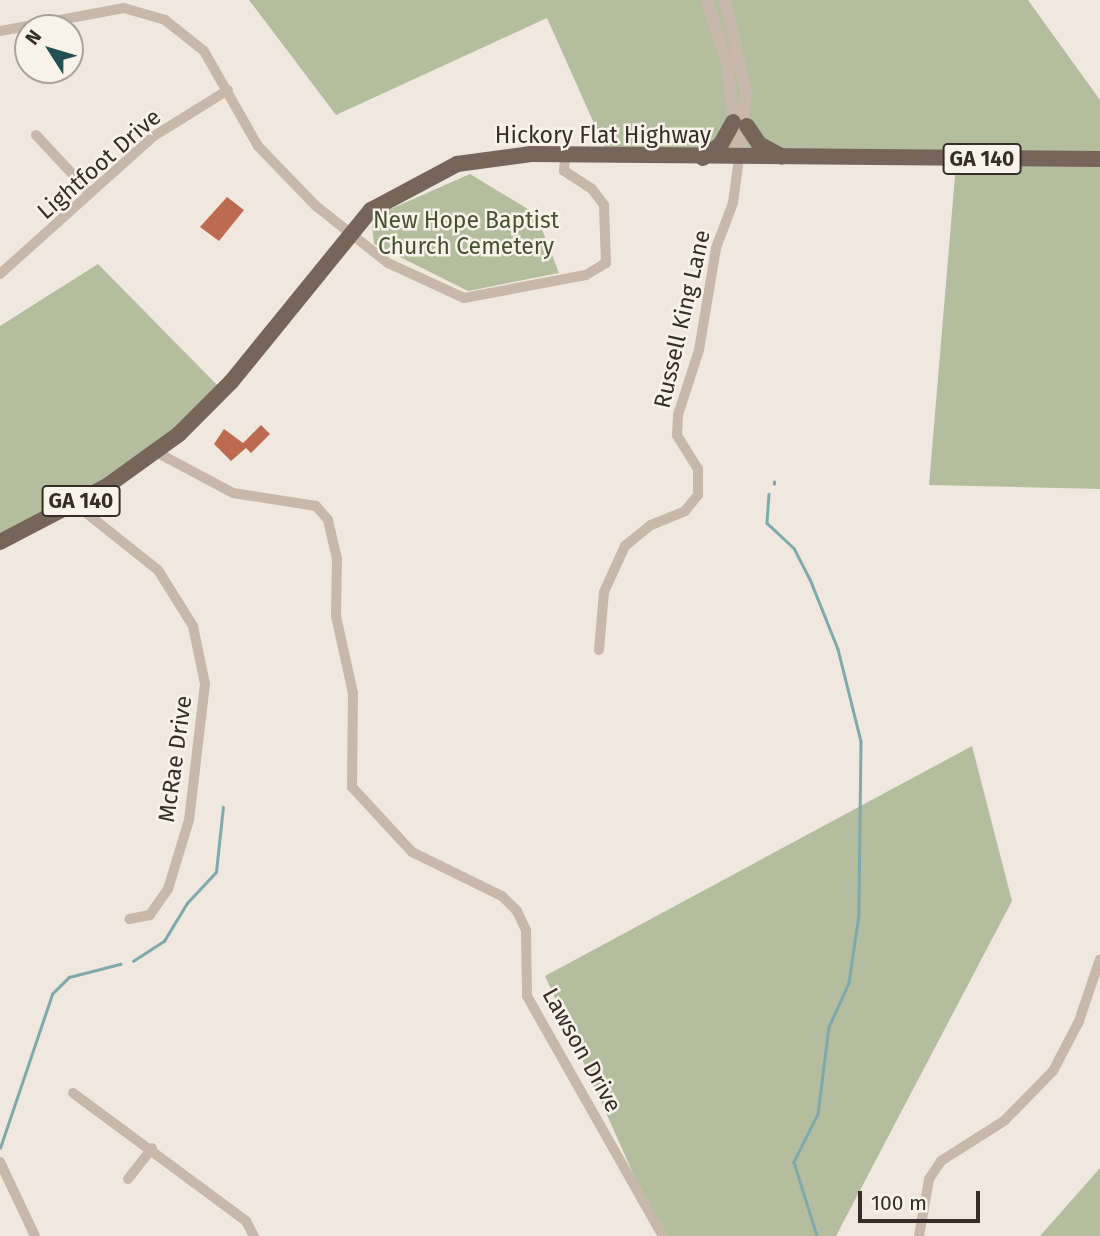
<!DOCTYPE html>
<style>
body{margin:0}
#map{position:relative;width:1100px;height:1236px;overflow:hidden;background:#f0e8de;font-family:"Fira Sans",sans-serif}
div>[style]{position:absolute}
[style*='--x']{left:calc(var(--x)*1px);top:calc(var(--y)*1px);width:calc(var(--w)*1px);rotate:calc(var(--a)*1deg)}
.green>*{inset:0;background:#b4be9f}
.stream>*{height:2.5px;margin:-1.25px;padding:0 1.25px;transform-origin:1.25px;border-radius:1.25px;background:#7faaab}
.building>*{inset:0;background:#bc6a50}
.minor>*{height:10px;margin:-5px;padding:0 5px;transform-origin:5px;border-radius:5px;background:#c8b8ab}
.tertiary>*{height:12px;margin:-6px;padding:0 6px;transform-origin:6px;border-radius:6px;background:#c8b8ab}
.primary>*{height:16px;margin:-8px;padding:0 8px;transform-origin:8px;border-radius:8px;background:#77655c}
span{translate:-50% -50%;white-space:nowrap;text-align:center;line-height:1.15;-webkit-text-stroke:5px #f8f2ea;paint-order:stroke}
.shield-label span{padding:2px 5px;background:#f8f2ea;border:2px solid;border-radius:5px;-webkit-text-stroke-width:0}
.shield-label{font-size:21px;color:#362d29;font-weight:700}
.street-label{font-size:23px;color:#362d29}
.park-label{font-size:23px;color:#46522f}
.north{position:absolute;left:14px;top:14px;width:70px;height:70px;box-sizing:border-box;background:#f8f2ea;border:2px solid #aaa39d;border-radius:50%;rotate:307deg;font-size:19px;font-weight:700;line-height:28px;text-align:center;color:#362d29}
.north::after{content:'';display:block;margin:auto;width:24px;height:32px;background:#225154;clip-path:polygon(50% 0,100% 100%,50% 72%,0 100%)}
.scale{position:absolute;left:858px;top:1191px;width:122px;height:32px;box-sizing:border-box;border:4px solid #362d29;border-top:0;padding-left:9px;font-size:21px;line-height:24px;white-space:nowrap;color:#362d29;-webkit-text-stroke:5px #f8f2ea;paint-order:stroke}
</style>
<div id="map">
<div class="green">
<div style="clip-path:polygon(249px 0,1028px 0,1100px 100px,1100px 489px,929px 485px,957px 152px,605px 148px,547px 18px,336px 115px)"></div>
<div style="clip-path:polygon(470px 174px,536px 214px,559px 273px,468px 291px,374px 244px,372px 225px,386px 211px)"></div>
<div style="clip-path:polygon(98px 264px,223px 391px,189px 434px,0 535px,0 326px)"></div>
<div style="clip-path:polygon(972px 746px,1012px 901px,836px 1236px,661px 1236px,545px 976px)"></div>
<div style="clip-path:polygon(1100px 1168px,1100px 1236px,1040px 1236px)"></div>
</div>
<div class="stream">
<div style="--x:774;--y:484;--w:2;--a:-90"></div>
<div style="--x:769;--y:494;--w:29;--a:94"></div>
<div style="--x:767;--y:523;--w:37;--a:43"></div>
<div style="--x:794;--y:548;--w:35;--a:63"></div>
<div style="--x:810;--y:579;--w:75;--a:68.2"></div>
<div style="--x:838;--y:649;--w:95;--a:76"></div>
<div style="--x:861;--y:741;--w:174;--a:90.7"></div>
<div style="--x:859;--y:915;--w:69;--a:98.4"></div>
<div style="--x:849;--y:983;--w:48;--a:114.4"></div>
<div style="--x:829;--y:1027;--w:88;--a:97.2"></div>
<div style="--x:818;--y:1114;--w:54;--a:116.6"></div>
<div style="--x:794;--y:1162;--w:77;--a:72.7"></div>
<div style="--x:133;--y:961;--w:37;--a:-33"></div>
<div style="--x:164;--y:941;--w:44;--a:-58.8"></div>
<div style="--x:187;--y:903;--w:42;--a:-46.9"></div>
<div style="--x:216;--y:872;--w:65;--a:-83.9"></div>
<div style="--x:0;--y:1148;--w:163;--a:-71.3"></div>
<div style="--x:52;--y:994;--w:24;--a:-45"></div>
<div style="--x:69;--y:977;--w:53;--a:-14.3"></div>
</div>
<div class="building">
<div style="clip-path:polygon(227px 197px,244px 210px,219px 241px,200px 227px)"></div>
<div style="clip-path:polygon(261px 425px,270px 434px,251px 453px,246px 448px,231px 461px,214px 444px,224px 429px,243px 443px)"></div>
</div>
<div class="minor">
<div style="--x:0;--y:31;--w:126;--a:-10.5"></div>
<div style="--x:124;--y:8;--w:43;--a:16.3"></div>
<div style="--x:165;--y:20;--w:50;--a:38.5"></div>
<div style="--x:204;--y:51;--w:109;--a:60.4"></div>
<div style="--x:258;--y:146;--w:83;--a:46"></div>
<div style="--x:316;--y:206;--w:92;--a:38.4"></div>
<div style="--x:388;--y:263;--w:84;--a:24.7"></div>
<div style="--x:464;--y:298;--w:124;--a:-10.7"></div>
<div style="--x:586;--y:275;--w:23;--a:-31"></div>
<div style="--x:606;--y:263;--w:58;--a:-92"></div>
<div style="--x:604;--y:205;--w:20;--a:-127"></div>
<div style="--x:592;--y:189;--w:33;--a:-147"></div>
<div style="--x:564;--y:171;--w:16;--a:-86"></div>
<div style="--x:36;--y:135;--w:79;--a:47"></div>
<div style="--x:0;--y:274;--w:207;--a:-41.9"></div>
<div style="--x:154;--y:136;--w:87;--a:-31.9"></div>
<div style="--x:156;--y:452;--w:87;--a:28"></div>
<div style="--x:233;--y:493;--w:84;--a:8.9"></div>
<div style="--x:316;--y:506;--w:18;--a:49"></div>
<div style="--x:328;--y:520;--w:40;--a:77"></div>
<div style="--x:337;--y:559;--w:57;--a:91"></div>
<div style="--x:336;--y:616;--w:79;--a:77.6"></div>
<div style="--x:353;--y:693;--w:94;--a:90.6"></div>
<div style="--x:352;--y:787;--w:88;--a:47.3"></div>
<div style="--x:412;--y:852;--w:100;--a:26.1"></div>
<div style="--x:502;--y:896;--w:21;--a:45"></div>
<div style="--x:517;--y:911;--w:21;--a:65"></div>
<div style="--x:526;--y:930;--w:66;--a:89.1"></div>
<div style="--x:527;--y:996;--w:276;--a:60.5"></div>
<div style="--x:75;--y:504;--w:106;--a:38.5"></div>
<div style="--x:158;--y:570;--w:66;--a:58"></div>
<div style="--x:193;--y:626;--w:59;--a:78.3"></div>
<div style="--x:205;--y:684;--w:137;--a:96.7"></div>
<div style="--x:189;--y:820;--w:72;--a:106.9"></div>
<div style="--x:168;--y:889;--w:32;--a:125"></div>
<div style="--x:150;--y:915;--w:21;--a:169"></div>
<div style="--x:599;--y:650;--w:58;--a:-85.1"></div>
<div style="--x:604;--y:592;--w:51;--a:-65.5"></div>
<div style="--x:625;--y:546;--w:33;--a:-39"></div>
<div style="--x:651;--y:525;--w:37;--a:-22"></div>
<div style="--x:685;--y:511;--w:21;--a:-51"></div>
<div style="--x:698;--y:495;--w:26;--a:-90"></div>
<div style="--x:698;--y:469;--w:40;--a:-122"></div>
<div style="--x:677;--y:435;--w:20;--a:-87"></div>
<div style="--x:678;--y:415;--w:68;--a:-72.1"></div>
<div style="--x:699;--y:350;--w:103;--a:-80.5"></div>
<div style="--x:716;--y:248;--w:48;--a:-69.3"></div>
<div style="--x:733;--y:203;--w:45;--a:-82.4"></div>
<div style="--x:73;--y:1093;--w:215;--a:36.5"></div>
<div style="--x:246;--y:1221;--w:17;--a:62"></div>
<div style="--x:0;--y:1162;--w:82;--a:64.7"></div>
<div style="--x:128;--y:1179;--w:39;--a:-52"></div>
<div style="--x:919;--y:1236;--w:58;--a:-80"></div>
<div style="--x:929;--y:1179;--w:22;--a:-56"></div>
<div style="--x:941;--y:1161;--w:75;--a:-32.4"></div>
<div style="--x:1004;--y:1121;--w:70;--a:-45.6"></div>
<div style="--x:1053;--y:1071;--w:56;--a:-62.5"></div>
<div style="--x:1079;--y:1021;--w:65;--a:-71.3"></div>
</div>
<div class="tertiary">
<div style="--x:707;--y:0;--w:67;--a:72.6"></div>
<div style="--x:727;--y:64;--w:95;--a:82.7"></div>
<div style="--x:725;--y:0;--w:94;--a:77.1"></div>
<div style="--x:746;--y:92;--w:66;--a:96.1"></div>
</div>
<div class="primary">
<div style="--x:747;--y:126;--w:22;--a:56"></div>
<div style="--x:759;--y:144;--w:26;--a:29"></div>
<div style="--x:703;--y:158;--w:23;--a:-38"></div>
<div style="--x:721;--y:144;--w:25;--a:-61"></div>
<div style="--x:0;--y:542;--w:121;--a:-27.6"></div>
<div style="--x:107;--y:486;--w:89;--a:-35.8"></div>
<div style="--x:179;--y:434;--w:74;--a:-45"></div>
<div style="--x:231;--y:382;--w:222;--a:-50.9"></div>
<div style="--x:371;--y:210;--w:98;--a:-28.1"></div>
<div style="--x:457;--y:164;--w:75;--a:-7.7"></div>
<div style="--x:531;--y:154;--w:569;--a:0.5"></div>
</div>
<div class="shield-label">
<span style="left:982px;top:159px">GA 140</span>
<span style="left:81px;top:501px">GA 140</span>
</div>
<div class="street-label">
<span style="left:603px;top:135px">Hickory Flat Highway</span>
<span style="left:99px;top:164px;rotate:-41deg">Lightfoot Drive</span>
<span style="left:682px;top:319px;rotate:-77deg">Russell King Lane</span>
<span style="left:175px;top:759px;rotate:-82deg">McRae Drive</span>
<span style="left:582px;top:1050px;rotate:61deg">Lawson Drive</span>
</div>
<div class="park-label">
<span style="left:466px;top:233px">New Hope Baptist<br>Church Cemetery</span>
</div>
<div class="north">N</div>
<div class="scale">100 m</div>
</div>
